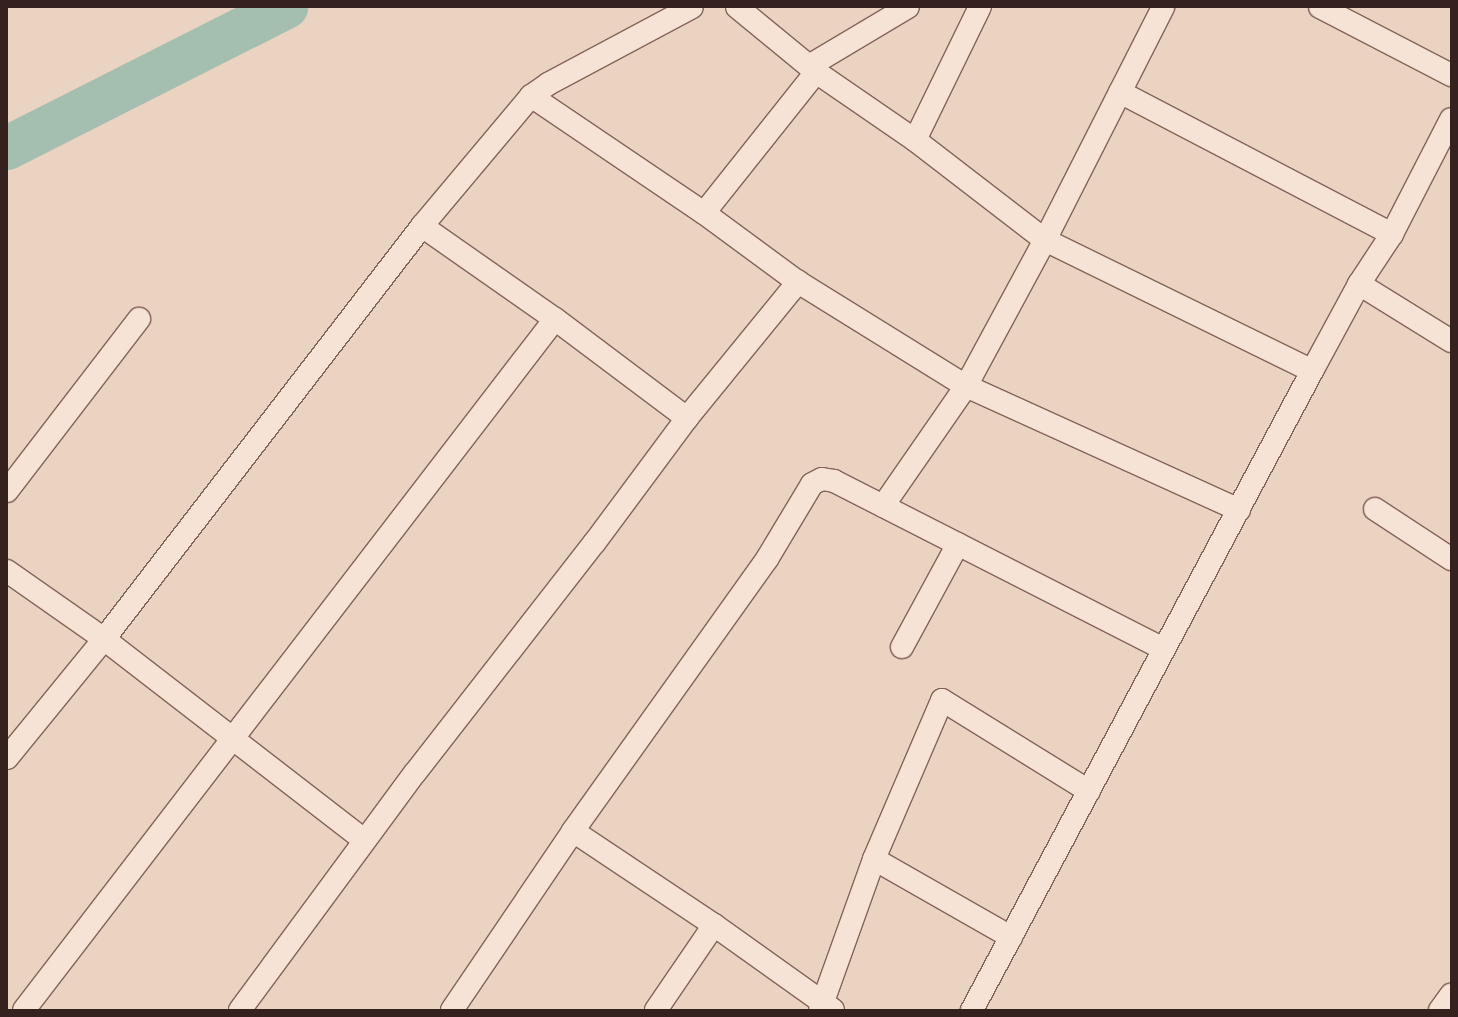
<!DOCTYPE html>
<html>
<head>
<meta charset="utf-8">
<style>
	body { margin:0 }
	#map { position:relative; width:1458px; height:1017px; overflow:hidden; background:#ebd3c2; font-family:"Zilla Slab",serif }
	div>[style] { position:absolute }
	.river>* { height:44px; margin:-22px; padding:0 22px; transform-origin:22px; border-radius:22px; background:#a4beaf }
	.roads { filter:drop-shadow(1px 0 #84645a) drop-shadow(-1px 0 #84645a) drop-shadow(0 1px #84645a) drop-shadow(0 -1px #84645a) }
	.street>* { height:22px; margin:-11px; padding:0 11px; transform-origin:11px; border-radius:11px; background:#f7e3d5 }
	span { translate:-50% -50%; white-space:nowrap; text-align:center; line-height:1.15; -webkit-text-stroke:3px #f3dfd1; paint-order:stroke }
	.frame { position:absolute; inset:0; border:8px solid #35221e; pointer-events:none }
</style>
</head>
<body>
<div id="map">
	<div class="river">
		<div style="left:7px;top:148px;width:313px;rotate:-26.8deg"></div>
	</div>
	<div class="roads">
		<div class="street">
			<div style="left:737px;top:7px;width:102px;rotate:39.4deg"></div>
			<div style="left:1320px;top:7px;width:148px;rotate:27.4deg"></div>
			<div style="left:809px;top:66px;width:115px;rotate:-30.8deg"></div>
			<div style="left:1120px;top:92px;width:307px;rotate:27.6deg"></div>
			<div style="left:531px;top:96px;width:21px;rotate:-35deg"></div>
			<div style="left:548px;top:84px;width:163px;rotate:-28.1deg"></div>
			<div style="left:915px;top:140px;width:148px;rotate:-64deg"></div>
			<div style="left:704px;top:213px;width:180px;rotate:-51.5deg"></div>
			<div style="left:816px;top:72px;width:120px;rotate:34.5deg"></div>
			<div style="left:915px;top:140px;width:164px;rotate:37.6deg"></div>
			<div style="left:1045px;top:240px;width:297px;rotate:26.1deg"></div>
			<div style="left:422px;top:226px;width:170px;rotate:-50deg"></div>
			<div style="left:531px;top:96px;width:209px;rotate:34.1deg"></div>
			<div style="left:704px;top:213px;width:117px;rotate:36.3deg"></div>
			<div style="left:798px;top:282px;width:198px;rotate:31.8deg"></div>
			<div style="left:966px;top:386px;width:300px;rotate:24.4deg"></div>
			<div style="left:1359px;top:284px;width:108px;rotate:31.8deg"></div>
			<div style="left:7px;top:491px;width:217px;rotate:-52.5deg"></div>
			<div style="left:883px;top:506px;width:146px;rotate:-55.3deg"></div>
			<div style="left:966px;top:386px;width:166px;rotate:-61.6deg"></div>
			<div style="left:1045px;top:240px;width:261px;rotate:-63.1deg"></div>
			<div style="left:1375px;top:509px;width:91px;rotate:33.3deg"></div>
			<div style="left:7px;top:571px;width:118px;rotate:35deg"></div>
			<div style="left:104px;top:639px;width:329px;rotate:37.7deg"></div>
			<div style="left:902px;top:647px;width:117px;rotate:-61.5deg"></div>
			<div style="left:7px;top:758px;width:154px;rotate:-50.8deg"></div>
			<div style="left:104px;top:639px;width:521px;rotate:-52.4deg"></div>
			<div style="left:422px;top:226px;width:162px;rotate:35deg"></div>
			<div style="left:555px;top:319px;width:165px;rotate:36.9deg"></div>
			<div style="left:573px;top:831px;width:169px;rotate:33.7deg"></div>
			<div style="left:714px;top:925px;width:146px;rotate:35.5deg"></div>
			<div style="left:874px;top:859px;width:158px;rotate:29.7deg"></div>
			<div style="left:24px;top:1010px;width:871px;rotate:-52.46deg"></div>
			<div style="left:240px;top:1010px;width:295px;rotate:-53.6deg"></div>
			<div style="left:415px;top:773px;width:293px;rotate:-52.1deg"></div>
			<div style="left:595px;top:542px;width:154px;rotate:-53.4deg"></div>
			<div style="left:687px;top:418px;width:176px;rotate:-50.8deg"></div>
			<div style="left:452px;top:1010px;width:216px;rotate:-55.9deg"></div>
			<div style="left:573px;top:831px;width:334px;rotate:-54.5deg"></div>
			<div style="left:767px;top:559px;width:87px;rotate:-59deg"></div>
			<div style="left:812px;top:484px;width:11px;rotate:-27deg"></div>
			<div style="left:822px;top:479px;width:12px;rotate:9deg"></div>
			<div style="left:834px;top:481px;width:370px;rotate:27deg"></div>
			<div style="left:656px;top:1010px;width:103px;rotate:-55.7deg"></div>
			<div style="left:820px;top:1010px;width:160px;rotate:-70.3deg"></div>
			<div style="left:874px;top:859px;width:173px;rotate:-66.8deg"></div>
			<div style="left:942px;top:700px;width:173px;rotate:31.8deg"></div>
			<div style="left:972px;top:1010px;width:724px;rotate:-61.98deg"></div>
			<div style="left:1312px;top:371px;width:99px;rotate:-61.6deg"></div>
			<div style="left:1359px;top:284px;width:60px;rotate:-56.6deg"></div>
			<div style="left:1392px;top:234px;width:129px;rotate:-62.8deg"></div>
			<div style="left:1440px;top:1010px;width:19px;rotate:-54deg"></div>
		</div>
	</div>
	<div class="frame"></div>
</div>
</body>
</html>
